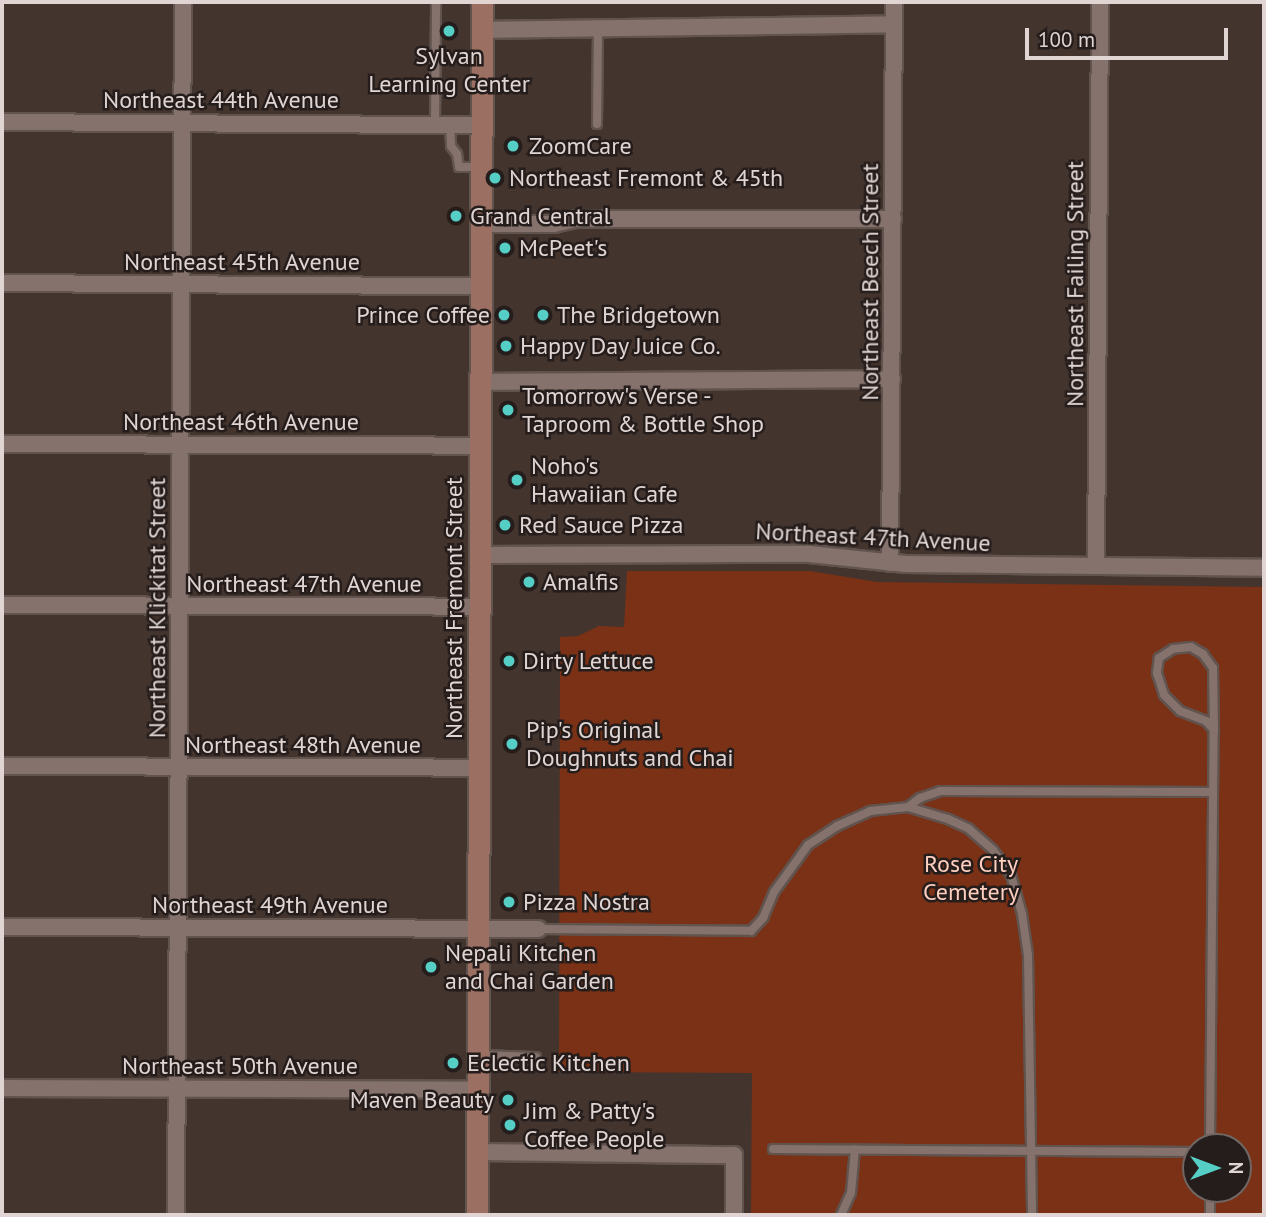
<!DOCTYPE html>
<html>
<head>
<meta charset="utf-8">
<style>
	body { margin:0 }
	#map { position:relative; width:1266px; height:1217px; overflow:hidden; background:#44342e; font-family:"PT Sans",sans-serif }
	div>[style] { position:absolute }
	.green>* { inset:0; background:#7a3116 }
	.roads { filter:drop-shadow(2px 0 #61534e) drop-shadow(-2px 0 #61534e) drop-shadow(0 2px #61534e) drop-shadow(0 -2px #61534e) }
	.service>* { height:8px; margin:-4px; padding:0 4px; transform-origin:4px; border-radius:4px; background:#85726c }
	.minor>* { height:16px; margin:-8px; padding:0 8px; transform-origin:8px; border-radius:8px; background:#85726c }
	.secondary>* { height:21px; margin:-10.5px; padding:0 10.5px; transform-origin:10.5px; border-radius:10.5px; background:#9b6f61 }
	.dots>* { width:19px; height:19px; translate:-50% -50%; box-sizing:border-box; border:4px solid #251d1b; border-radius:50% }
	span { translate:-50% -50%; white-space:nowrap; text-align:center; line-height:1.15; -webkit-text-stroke:5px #251d1b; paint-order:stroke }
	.poi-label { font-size:24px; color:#e0d5d2 }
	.left { translate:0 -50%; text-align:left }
	.right { translate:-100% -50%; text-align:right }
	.street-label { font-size:24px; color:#e0d5d2 }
	.park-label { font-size:24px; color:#fecebe }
	.frame { position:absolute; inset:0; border:4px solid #e0d5d2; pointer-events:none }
	.north { position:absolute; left:1182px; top:1133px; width:70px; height:70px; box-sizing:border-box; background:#251d1b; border:2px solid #706764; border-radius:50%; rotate:90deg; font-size:19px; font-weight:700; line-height:28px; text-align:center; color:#e0d5d2 }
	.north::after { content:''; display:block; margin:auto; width:24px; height:32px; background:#55cec6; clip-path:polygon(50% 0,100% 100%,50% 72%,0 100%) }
	.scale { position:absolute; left:1025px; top:28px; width:203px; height:32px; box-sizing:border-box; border:4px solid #e0d5d2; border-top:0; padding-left:9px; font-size:21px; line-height:24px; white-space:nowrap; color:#e0d5d2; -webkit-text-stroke:5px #251d1b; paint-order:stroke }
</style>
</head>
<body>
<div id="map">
	<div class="green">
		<div style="clip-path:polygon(evenodd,627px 571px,810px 571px,877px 582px,1264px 587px,1264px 1215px,751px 1215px,752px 1073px,559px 1072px,560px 637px,578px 636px,599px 626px,624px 627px,627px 571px,1196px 1147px,1238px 1147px,1238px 1189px,1196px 1189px,1196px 1147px)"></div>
	</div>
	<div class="roads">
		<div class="service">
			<div style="left:435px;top:124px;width:122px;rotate:-89.5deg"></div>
			<div style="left:597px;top:124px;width:96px;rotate:-89.4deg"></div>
			<div style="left:450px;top:125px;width:21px;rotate:87deg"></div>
			<div style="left:451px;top:146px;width:10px;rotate:53deg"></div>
			<div style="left:457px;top:154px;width:13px;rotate:81deg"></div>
			<div style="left:459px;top:167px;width:20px"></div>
			<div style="left:908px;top:807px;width:15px;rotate:-37deg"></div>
			<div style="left:920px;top:798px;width:21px;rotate:-19deg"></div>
			<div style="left:940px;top:791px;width:273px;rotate:0.2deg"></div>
			<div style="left:538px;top:929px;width:213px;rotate:0.5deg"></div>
			<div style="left:751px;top:931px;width:18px;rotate:-47deg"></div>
			<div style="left:763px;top:918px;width:28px;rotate:-67deg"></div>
			<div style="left:774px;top:892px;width:58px;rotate:-54.1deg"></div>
			<div style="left:808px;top:845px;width:35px;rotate:-33deg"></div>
			<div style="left:837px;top:826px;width:36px;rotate:-24deg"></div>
			<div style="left:870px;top:811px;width:38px;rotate:-6deg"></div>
			<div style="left:908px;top:807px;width:42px;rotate:16.7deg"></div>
			<div style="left:948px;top:819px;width:23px;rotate:25deg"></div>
			<div style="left:969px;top:829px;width:32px;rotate:41deg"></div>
			<div style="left:993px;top:850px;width:31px;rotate:54deg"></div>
			<div style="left:1011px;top:875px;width:41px;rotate:74.2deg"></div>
			<div style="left:1022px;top:914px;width:41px;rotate:81.7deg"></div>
			<div style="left:1028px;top:955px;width:260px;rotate:89.1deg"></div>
			<div style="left:479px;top:1055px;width:57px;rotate:2deg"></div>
			<div style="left:1210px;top:1147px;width:417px;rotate:-89.5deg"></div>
			<div style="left:1214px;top:730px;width:62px;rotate:-90.9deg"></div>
			<div style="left:1213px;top:668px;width:17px;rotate:-126deg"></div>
			<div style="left:1203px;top:654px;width:14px;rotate:-150deg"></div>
			<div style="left:1191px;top:647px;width:18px;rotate:174deg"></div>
			<div style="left:1173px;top:649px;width:17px;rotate:147deg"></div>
			<div style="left:1159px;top:658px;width:15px;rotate:98deg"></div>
			<div style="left:1157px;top:673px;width:23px;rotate:72deg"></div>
			<div style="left:1164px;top:695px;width:23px;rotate:45deg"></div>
			<div style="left:1180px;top:711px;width:28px;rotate:21deg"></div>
			<div style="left:1206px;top:721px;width:12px;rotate:48deg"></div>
			<div style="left:773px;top:1149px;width:423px;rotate:0.4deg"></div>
			<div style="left:841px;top:1215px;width:24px;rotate:-66deg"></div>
			<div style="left:851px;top:1193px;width:44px;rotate:-84.8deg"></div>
			<div style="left:1210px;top:1215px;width:26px;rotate:-90deg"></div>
		</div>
		<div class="minor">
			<div style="left:482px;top:30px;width:412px;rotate:-0.8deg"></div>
			<div style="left:2px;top:122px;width:480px;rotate:0.4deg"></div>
			<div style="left:482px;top:224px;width:72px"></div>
			<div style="left:554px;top:224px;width:23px;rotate:-13deg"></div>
			<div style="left:576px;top:219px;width:317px"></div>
			<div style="left:2px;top:283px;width:479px;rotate:0.4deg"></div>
			<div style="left:481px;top:382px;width:411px;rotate:-0.4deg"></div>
			<div style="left:2px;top:444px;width:478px;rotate:0.2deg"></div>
			<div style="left:480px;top:555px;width:329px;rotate:-0.2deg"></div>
			<div style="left:809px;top:554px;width:97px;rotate:5.9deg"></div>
			<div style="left:905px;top:564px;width:359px;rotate:0.6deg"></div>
			<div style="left:890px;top:563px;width:561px;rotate:-89.59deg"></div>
			<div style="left:1096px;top:566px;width:564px;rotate:-89.59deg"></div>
			<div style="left:2px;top:605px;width:478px;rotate:0.2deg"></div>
			<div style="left:2px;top:766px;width:477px;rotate:0.2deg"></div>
			<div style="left:2px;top:927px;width:536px;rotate:0.21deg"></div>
			<div style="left:2px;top:1088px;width:476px;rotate:0.2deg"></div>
			<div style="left:478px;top:1152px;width:256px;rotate:0.7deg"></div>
			<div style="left:734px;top:1155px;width:60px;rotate:90deg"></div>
			<div style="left:176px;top:1215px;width:1213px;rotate:-89.67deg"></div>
		</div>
		<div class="secondary">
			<div style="left:477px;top:1215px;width:1213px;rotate:-89.76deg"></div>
		</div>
	</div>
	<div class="dots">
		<div style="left:449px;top:31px;background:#55cec6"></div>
		<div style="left:513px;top:146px;background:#55cec6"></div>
		<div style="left:495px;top:178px;background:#55cec6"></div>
		<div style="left:456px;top:216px;background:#55cec6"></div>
		<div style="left:505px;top:248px;background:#55cec6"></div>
		<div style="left:504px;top:315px;background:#55cec6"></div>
		<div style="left:543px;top:315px;background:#55cec6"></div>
		<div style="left:506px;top:346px;background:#55cec6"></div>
		<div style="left:508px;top:410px;background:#55cec6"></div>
		<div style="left:517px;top:480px;background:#55cec6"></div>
		<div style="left:505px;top:525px;background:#55cec6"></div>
		<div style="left:529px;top:582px;background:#55cec6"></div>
		<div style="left:509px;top:661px;background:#55cec6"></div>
		<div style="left:512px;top:744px;background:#55cec6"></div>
		<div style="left:509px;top:902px;background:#55cec6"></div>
		<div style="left:431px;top:967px;background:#55cec6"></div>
		<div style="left:453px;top:1063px;background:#55cec6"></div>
		<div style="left:508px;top:1100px;background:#55cec6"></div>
		<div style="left:510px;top:1125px;background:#55cec6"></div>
	</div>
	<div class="poi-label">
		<span style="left:449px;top:70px">Sylvan<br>Learning Center</span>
		<span class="left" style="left:529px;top:146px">ZoomCare</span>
		<span class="left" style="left:509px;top:178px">Northeast Fremont &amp; 45th</span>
		<span class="left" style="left:470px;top:216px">Grand Central</span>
		<span class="left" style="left:519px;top:248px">McPeet's</span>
		<span class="right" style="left:490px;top:315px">Prince Coffee</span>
		<span class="left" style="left:557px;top:315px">The Bridgetown</span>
		<span class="left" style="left:520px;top:346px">Happy Day Juice Co.</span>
		<span class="left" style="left:522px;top:410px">Tomorrow's Verse -<br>Taproom &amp; Bottle Shop</span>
		<span class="left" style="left:531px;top:480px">Noho's<br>Hawaiian Cafe</span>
		<span class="left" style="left:519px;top:525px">Red Sauce Pizza</span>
		<span class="left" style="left:543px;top:582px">Amalfis</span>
		<span class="left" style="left:523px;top:661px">Dirty Lettuce</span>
		<span class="left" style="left:526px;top:744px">Pip's Original<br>Doughnuts and Chai</span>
		<span class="left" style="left:523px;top:902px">Pizza Nostra</span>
		<span class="left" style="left:445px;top:967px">Nepali Kitchen<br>and Chai Garden</span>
		<span class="left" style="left:467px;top:1063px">Eclectic Kitchen</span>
		<span class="right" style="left:494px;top:1100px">Maven Beauty</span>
		<span class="left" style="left:524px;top:1125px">Jim &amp; Patty's<br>Coffee People</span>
	</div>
	<div class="street-label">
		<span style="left:221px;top:100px">Northeast 44th Avenue</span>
		<span style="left:242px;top:262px">Northeast 45th Avenue</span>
		<span style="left:870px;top:282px;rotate:-90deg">Northeast Beech Street</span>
		<span style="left:1075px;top:284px;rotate:-90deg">Northeast Failing Street</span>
		<span style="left:241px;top:422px">Northeast 46th Avenue</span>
		<span style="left:873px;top:537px;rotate:3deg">Northeast 47th Avenue</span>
		<span style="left:304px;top:584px">Northeast 47th Avenue</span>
		<span style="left:157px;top:608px;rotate:-90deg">Northeast Klickitat Street</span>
		<span style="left:454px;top:608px;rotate:-90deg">Northeast Fremont Street</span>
		<span style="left:303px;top:745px">Northeast 48th Avenue</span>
		<span style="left:270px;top:905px">Northeast 49th Avenue</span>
		<span style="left:240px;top:1066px">Northeast 50th Avenue</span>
	</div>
	<div class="park-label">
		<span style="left:971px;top:878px">Rose City<br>Cemetery</span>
	</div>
	<div class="frame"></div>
	<div class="north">N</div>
	<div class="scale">100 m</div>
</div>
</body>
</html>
